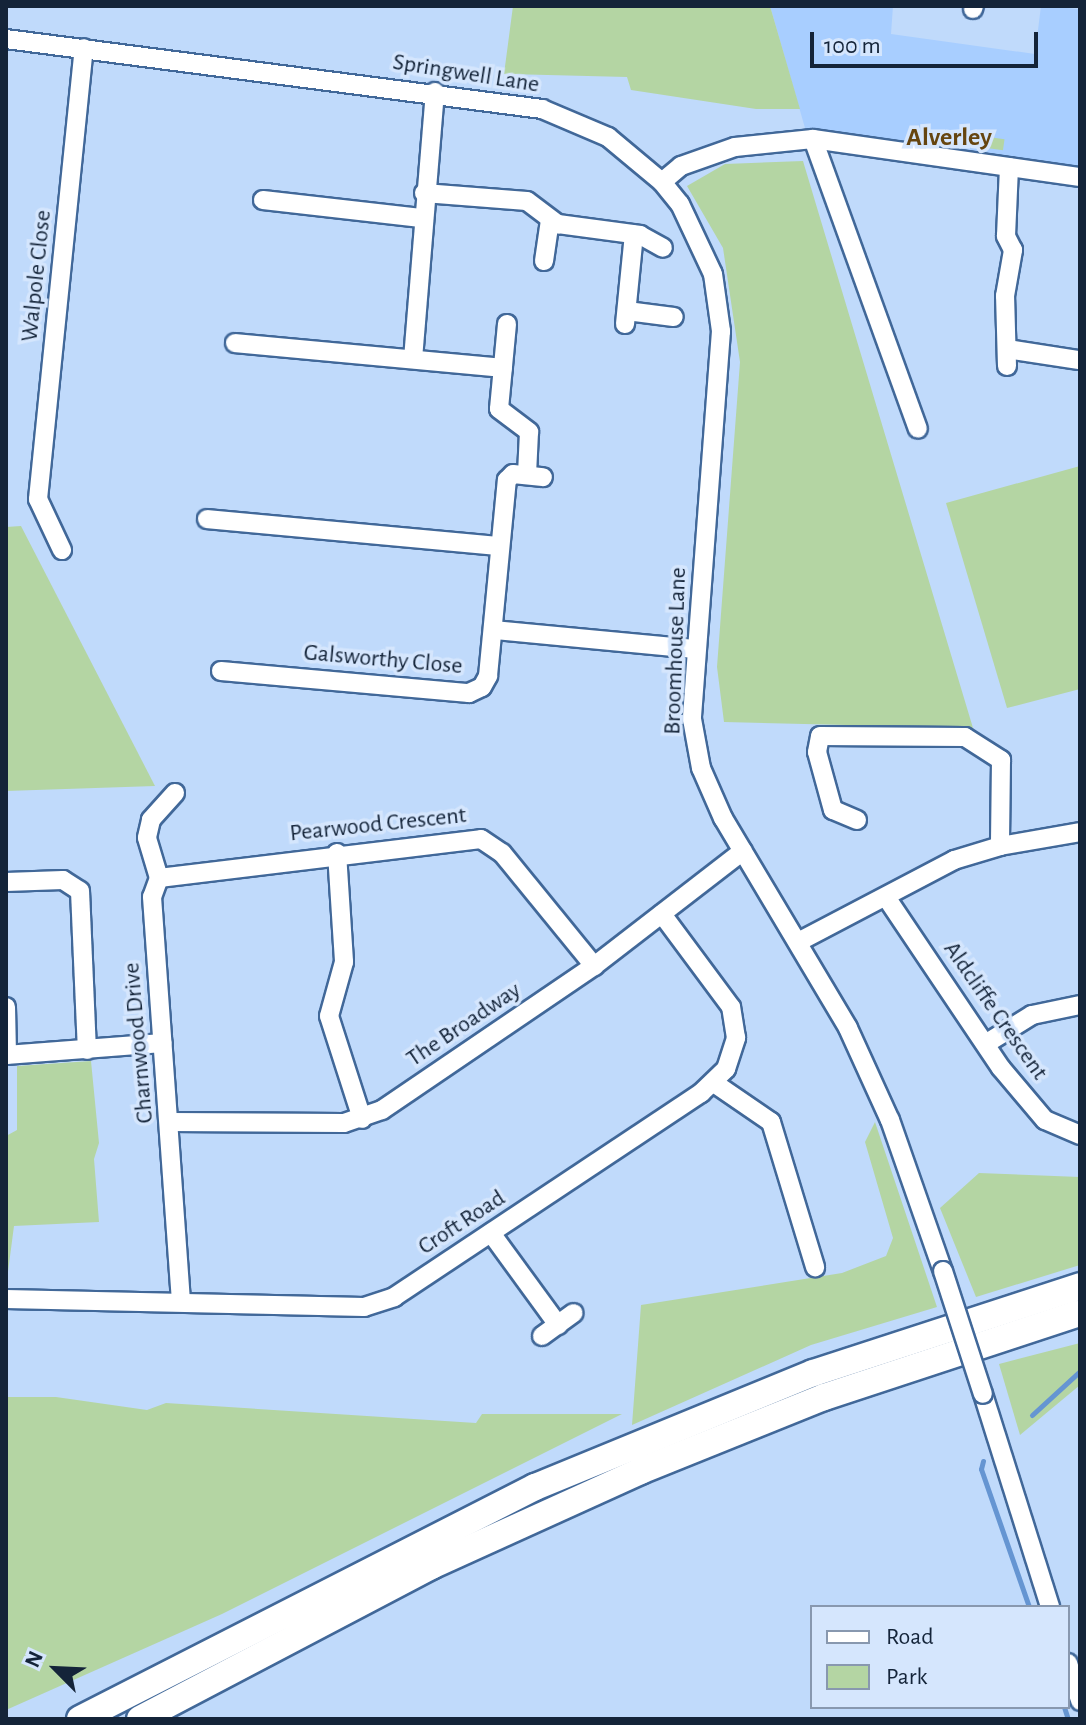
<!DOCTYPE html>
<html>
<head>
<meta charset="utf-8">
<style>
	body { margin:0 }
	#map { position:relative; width:1086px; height:1725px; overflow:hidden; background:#c0dafb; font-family:"Alegreya Sans",sans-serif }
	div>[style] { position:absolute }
	.built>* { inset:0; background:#a8ceff }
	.green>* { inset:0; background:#b4d5a3; transform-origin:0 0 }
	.stream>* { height:5px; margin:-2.5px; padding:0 2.5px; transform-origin:2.5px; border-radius:2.5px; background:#6595d2 }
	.roads { filter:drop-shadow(2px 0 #416899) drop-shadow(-2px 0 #416899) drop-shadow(0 2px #416899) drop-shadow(0 -2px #416899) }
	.minor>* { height:18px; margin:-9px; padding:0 9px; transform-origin:9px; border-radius:9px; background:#fff }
	.highway>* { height:26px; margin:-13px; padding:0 13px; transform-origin:13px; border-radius:13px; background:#fff }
	.bridges { filter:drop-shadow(2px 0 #416899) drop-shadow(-2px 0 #416899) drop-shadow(0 2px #416899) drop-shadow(0 -2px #416899) }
	.minor-bridge>* { height:18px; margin:-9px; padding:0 9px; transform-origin:9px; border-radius:9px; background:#fff }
	span { translate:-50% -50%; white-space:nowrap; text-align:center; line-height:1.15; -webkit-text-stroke:7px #d5e6fd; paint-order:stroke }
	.street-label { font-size:24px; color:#142439 }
	.neighbourhood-label { font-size:26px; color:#66450f; font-weight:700 }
	.frame { position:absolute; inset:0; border:8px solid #142439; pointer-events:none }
	.legend { position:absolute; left:810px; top:1605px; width:260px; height:104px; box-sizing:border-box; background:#d5e6fd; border:2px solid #8898af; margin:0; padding:10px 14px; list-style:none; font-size:24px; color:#142439 }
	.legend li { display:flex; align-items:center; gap:16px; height:40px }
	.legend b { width:40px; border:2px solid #8898af }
	.north { position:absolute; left:16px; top:1629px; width:80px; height:80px; -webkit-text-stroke:6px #d5e6fd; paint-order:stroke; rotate:294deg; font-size:22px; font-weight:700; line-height:32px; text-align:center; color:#142439 }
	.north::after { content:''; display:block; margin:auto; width:28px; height:36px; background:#142439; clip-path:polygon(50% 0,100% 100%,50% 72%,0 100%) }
	.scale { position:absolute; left:810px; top:32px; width:228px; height:36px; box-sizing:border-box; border:4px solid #142439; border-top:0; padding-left:10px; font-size:24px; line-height:28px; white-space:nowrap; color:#142439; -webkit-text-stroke:6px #d5e6fd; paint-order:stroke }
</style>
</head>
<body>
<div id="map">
	<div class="built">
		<div style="clip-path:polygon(770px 6px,893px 6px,891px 34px,1035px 54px,1041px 6px,1080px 9px,1080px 171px,807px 135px)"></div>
	</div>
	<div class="green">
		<div style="clip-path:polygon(513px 6px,770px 6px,800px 109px,756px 109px,631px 90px,627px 77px,504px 74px)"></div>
		<div style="left:953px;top:132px;width:52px;height:11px;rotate:8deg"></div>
		<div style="clip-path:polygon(803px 161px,973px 728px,724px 722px,717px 667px,740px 362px,723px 248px,687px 186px,725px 164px)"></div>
		<div style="clip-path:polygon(1080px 466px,1080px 689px,1007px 708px,946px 503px)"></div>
		<div style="clip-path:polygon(21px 526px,155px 786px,6px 791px,6px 527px)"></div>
		<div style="clip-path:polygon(91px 1061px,99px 1143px,94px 1159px,99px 1222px,14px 1226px,6px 1287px,6px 1136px,17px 1130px,17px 1066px)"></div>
		<div style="clip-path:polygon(875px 1122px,937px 1307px,811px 1345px,632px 1425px,641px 1305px,842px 1273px,886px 1256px,893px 1238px,865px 1142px)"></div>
		<div style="clip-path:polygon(979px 1173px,1080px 1177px,1080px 1265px,976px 1297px,940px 1208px)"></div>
		<div style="clip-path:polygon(1080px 1343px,1080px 1385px,1020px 1435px,999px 1364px)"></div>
		<div style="clip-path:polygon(6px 1397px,56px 1397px,147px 1410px,166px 1403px,476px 1423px,482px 1414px,622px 1414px,222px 1614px,6px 1710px)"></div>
	</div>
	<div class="stream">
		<div style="left:1032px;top:1415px;width:65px;rotate:-42.5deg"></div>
		<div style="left:983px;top:1461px;width:8px;rotate:104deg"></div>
		<div style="left:981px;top:1469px;width:146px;rotate:70.8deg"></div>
		<div style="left:1064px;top:1707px;width:13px;rotate:72deg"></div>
	</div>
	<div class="roads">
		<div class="minor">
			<div style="left:973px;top:9px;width:3px;rotate:-72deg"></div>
			<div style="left:6px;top:39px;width:541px;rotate:7.44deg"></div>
			<div style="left:542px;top:109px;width:72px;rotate:23deg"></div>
			<div style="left:608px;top:137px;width:70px;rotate:39.8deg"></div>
			<div style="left:662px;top:182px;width:28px;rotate:51deg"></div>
			<div style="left:680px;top:204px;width:77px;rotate:64.8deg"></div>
			<div style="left:713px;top:274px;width:58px;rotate:82deg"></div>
			<div style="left:721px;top:331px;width:389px;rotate:94.3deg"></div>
			<div style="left:692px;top:719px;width:50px;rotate:79.6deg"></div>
			<div style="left:701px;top:768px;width:55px;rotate:66.3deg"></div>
			<div style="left:723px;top:818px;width:244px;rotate:59.2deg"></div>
			<div style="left:848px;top:1028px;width:101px;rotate:65.5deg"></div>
			<div style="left:890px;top:1120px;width:160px;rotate:70.7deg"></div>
			<div style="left:813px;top:139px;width:308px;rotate:70.1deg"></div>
			<div style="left:662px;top:182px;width:25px;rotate:-40deg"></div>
			<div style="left:681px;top:166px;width:57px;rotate:-19.4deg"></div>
			<div style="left:735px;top:147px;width:78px;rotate:-5.9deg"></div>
			<div style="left:813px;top:139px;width:270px;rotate:8.1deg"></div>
			<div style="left:424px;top:193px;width:103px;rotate:4.4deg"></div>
			<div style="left:527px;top:201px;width:39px;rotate:37deg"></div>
			<div style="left:558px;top:224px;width:83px;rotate:7.6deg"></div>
			<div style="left:640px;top:235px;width:26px;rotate:29deg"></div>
			<div style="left:263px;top:200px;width:159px;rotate:6.5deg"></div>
			<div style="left:544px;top:261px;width:41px;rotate:-81.7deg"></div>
			<div style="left:627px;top:311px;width:47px;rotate:7.3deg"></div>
			<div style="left:507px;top:324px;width:85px;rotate:95.4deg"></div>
			<div style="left:499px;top:409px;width:38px;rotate:37deg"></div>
			<div style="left:529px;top:432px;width:43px;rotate:92.7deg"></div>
			<div style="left:625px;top:324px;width:90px;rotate:-84.3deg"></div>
			<div style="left:235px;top:343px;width:269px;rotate:5.3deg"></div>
			<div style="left:1007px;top:349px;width:73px;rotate:8.7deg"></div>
			<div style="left:413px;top:359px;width:268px;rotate:-85.3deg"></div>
			<div style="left:1007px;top:366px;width:70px;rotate:-91.6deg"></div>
			<div style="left:1005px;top:296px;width:47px;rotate:-80.1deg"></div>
			<div style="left:1013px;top:250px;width:16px;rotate:-117deg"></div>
			<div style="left:1006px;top:236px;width:69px;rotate:-87.5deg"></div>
			<div style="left:207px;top:519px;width:294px;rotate:5.3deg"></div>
			<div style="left:62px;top:550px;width:56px;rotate:-115.2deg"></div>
			<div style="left:38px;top:499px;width:453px;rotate:-84.2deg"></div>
			<div style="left:494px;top:630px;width:203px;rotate:5.4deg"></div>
			<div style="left:221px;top:671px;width:249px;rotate:5.1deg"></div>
			<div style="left:469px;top:693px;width:14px;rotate:-25deg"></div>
			<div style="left:482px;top:687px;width:13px;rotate:-61deg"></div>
			<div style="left:488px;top:676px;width:197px;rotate:-84.5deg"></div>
			<div style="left:507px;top:480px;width:8px;rotate:-45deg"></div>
			<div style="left:513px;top:474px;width:30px;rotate:6deg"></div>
			<div style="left:175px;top:793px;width:36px;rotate:132deg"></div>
			<div style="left:151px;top:820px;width:18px;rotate:103deg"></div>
			<div style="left:147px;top:838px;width:42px;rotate:73.3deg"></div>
			<div style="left:159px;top:878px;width:20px;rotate:110deg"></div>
			<div style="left:152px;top:897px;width:406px;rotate:85.9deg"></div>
			<div style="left:857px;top:820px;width:26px;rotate:-157deg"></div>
			<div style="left:833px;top:810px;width:60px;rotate:-105.4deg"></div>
			<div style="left:817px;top:752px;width:16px;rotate:-79deg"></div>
			<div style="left:820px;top:736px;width:145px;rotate:0.4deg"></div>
			<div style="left:965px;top:737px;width:43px;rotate:32.6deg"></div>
			<div style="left:1001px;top:760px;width:86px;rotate:90.7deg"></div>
			<div style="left:337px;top:853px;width:109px;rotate:86.3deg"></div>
			<div style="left:344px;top:962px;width:56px;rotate:105.5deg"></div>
			<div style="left:329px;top:1016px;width:108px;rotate:72.2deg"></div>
			<div style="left:159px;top:878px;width:324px;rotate:-6.9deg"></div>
			<div style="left:481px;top:839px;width:25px;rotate:34deg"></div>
			<div style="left:502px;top:853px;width:146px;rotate:50.8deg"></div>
			<div style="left:6px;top:882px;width:57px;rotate:-2deg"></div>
			<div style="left:63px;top:880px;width:20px;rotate:33deg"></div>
			<div style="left:80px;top:891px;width:159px;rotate:87.5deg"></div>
			<div style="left:886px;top:897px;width:206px;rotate:56.1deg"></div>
			<div style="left:1001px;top:1068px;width:68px;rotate:49.8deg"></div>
			<div style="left:1045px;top:1120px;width:38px;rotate:23deg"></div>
			<div style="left:800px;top:941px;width:174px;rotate:-27.7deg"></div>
			<div style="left:954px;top:860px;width:48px;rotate:-16.9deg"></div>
			<div style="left:1000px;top:846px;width:81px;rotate:-9.9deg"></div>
			<div style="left:6px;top:1007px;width:48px;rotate:88.8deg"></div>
			<div style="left:987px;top:1043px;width:53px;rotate:-31.9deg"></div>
			<div style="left:1032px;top:1015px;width:49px;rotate:-11.8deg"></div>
			<div style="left:6px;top:1055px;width:157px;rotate:-4.4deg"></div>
			<div style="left:714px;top:1083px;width:69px;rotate:34.4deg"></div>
			<div style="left:771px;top:1122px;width:152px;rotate:73.1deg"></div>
			<div style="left:170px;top:1122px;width:174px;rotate:0.3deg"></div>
			<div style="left:344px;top:1123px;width:40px;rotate:-18.9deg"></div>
			<div style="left:382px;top:1110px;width:256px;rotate:-34.2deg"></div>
			<div style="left:594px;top:966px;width:188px;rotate:-37.7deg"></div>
			<div style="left:491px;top:1233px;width:114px;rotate:53.9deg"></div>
			<div style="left:6px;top:1299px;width:358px;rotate:1.3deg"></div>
			<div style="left:364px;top:1307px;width:32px;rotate:-18deg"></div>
			<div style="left:394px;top:1297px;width:369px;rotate:-33.6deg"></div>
			<div style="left:701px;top:1093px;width:35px;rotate:-44deg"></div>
			<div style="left:726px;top:1069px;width:33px;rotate:-72deg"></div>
			<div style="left:736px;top:1038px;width:31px;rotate:-99deg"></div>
			<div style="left:731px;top:1007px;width:116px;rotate:-126.6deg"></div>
			<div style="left:542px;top:1336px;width:39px;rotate:-36deg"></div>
			<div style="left:983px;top:1394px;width:223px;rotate:72.5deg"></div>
			<div style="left:1068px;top:1663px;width:40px;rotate:72deg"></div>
		</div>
		<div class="highway">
			<div style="left:80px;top:1719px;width:511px;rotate:-27.02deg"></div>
			<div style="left:535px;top:1487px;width:300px;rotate:-22.3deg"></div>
			<div style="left:813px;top:1373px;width:281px;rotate:-18deg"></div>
			<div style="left:140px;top:1719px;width:329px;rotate:-27.7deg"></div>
			<div style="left:431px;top:1566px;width:230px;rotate:-24.4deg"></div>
			<div style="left:640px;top:1471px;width:198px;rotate:-21.9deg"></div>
			<div style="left:824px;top:1397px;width:269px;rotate:-18.2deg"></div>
		</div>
	</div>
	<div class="bridges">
		<div class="minor-bridge">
			<div style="left:943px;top:1271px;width:129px;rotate:72deg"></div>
		</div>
	</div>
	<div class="street-label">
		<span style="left:466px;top:74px;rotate:9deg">Springwell Lane</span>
		<span style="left:37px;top:276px;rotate:-84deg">Walpole Close</span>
		<span style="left:676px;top:651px;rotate:-88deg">Broomhouse Lane</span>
		<span style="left:383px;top:660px;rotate:5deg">Galsworthy Close</span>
		<span style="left:378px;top:825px;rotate:-6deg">Pearwood Crescent</span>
		<span style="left:995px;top:1011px;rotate:55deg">Aldcliffe Crescent</span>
		<span style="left:464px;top:1025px;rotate:-34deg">The Broadway</span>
		<span style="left:139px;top:1043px;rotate:-95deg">Charnwood Drive</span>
		<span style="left:462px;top:1223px;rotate:-33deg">Croft Road</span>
	</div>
	<div class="neighbourhood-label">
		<span style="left:949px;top:138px">Alverley</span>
	</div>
	<div class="frame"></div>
	<ul class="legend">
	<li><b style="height:10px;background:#fff"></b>Road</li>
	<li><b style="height:22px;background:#b4d5a3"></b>Park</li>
	</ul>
	<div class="north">N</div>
	<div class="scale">100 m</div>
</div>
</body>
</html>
